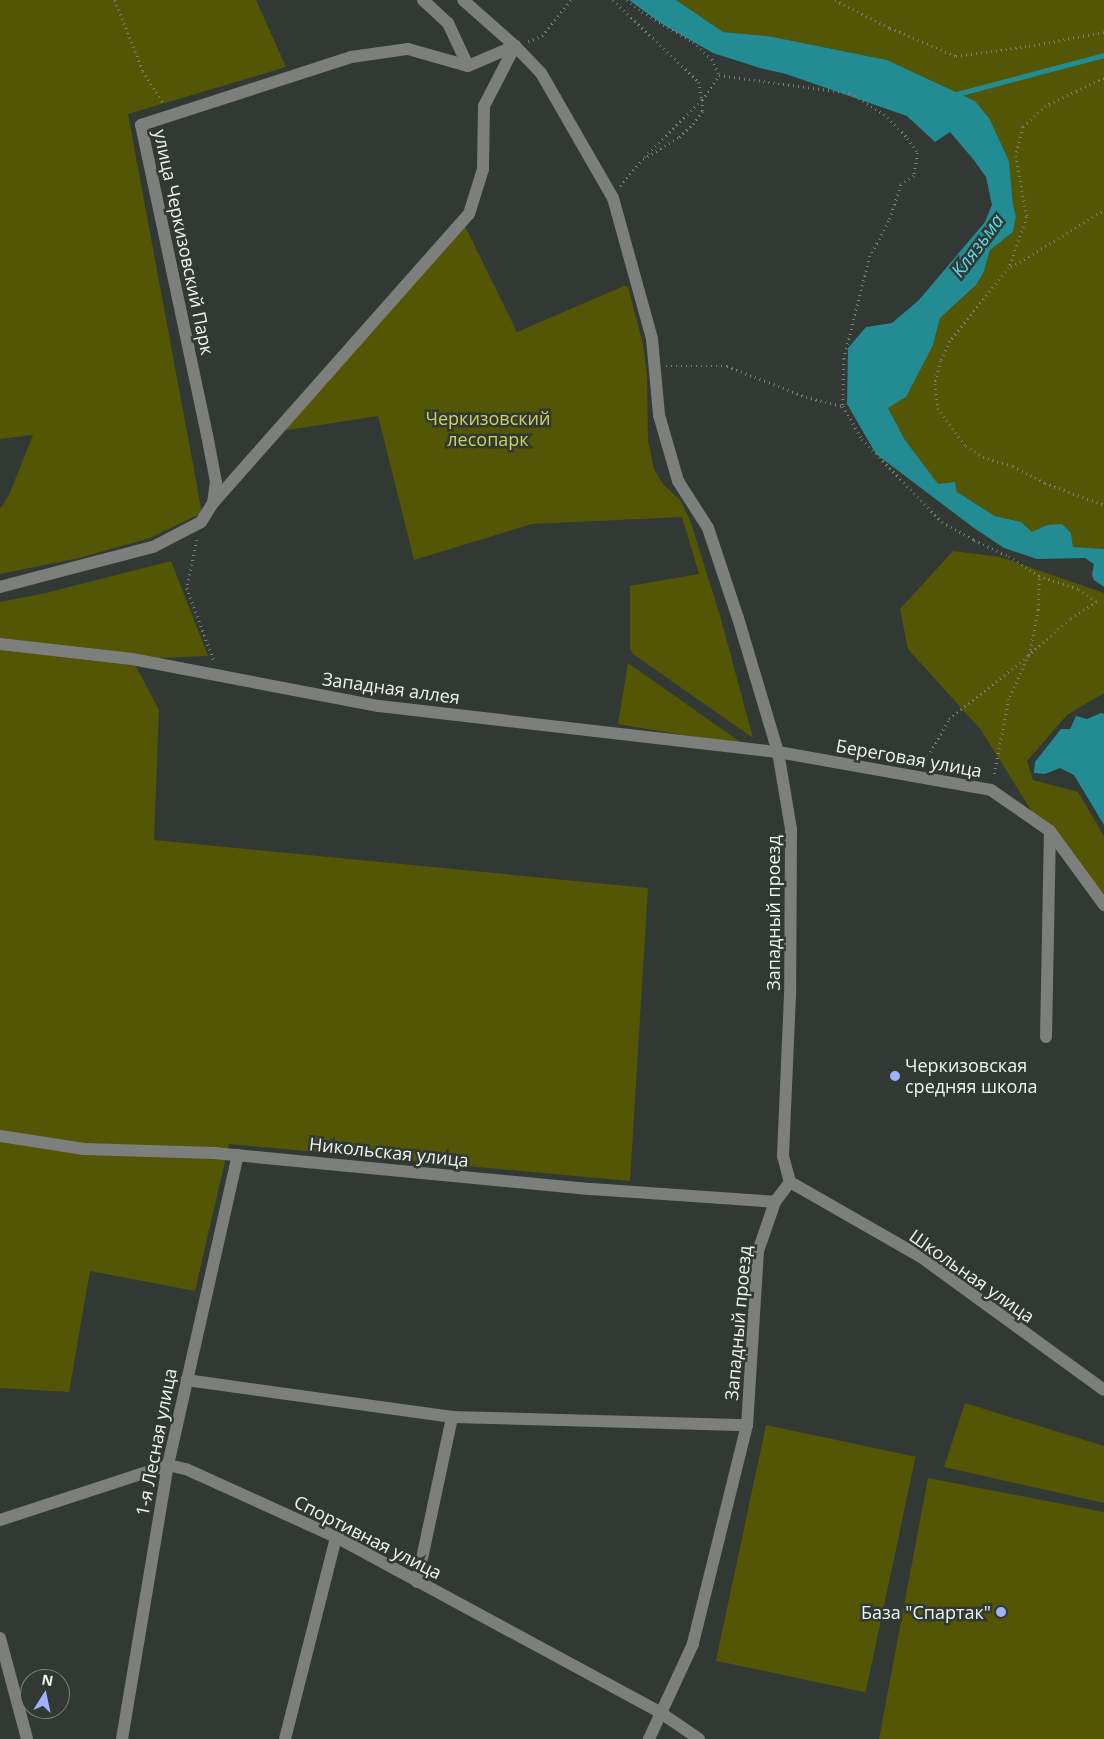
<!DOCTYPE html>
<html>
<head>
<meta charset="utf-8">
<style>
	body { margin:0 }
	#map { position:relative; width:1104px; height:1739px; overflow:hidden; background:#323834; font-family:"Open Sans",sans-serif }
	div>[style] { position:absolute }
	.green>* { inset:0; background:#535605; transform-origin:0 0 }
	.water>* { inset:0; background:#238c93 }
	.stream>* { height:4.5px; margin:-2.25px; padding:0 2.25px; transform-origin:2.25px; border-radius:2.25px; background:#238c93 }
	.path>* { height:2.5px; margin-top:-1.25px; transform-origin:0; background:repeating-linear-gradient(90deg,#7a807c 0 1px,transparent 0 5px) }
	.minor>* { height:12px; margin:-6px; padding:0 6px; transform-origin:6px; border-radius:6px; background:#7d7f7c }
	.dots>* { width:14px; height:14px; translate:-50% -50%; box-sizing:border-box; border:2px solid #323834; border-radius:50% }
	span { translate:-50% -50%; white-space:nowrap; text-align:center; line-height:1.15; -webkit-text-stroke:5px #323834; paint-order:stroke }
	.street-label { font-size:18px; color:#f1f5f2 }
	.park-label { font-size:18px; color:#ccd45c }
	.poi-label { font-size:18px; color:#f1f5f2 }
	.left { translate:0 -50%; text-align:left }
	.right { translate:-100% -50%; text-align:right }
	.water-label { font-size:19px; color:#57dbe5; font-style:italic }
	.north { position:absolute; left:20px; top:1669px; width:50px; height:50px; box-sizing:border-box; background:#323834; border:1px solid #7e8480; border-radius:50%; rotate:10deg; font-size:14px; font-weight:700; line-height:20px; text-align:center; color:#f1f5f2 }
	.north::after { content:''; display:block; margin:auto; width:18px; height:22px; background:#9bb4fd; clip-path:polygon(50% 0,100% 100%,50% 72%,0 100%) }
</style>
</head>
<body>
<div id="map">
	<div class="green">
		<div style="clip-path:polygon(0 0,256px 0,286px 67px,128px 114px,202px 513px,150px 538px,79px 558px,0 574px,0 509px,9px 495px,33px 435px,0 439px)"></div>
		<div style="clip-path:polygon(676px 0,1104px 0,1104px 549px,1073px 548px,1071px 533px,1047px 525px,1032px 533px,1021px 522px,995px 516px,957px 492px,955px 482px,938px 485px,905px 440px,888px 408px,933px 345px,940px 318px,976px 285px,983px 274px,990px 250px,1013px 232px,1016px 216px,1013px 205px,1009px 161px,989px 118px,975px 101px,887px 60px,768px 36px,723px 32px)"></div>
		<div style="clip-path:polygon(465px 226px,517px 332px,624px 286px,628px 287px,643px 344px,647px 376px,648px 440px,654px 469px,663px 484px,680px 500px,690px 520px,721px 619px,753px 738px,633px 654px,630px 648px,630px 586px,699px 574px,682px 517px,532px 524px,414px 560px,378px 416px,268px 433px)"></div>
		<div style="clip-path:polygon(953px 551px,1000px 557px,1104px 593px,1104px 693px,1067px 715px,1027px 761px,1033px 780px,1078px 792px,1104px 836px,1104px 908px,1054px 847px,981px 730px,908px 649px,900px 609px)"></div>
		<div style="clip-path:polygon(171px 561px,208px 656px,132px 659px,159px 710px,154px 840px,648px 888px,630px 1181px,229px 1144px,195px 1291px,90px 1271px,69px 1392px,0 1388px,0 602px,46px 593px)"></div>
		<div style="clip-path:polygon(628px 663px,746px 746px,618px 724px)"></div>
		<div style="clip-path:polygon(965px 1403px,1104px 1446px,1104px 1503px,944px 1467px)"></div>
		<div style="left:766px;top:1425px;width:153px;height:241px;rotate:12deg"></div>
		<div style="clip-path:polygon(928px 1478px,1104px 1512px,1104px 1739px,879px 1739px)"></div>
	</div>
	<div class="water">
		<div style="clip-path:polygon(629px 0,676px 0,723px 32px,768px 36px,887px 60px,975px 101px,989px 118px,1009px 161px,1013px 205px,1016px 216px,1013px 232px,990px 250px,983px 274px,976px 285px,940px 318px,933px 345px,906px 397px,888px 408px,905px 440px,938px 484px,955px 482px,957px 492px,995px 516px,1021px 522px,1032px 532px,1047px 525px,1062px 524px,1071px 533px,1073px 547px,1104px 549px,1104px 587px,1094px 580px,1092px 574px,1094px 564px,1085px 558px,1037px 559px,1004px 548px,974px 528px,876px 454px,847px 404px,848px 348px,866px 327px,892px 323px,919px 300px,985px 222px,992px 205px,986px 177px,973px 159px,950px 132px,935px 142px,907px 116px,786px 74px,760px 68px,713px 53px,662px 24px)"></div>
		<div style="clip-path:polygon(1101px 713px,1104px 714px,1104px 825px,1074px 775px,1060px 768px,1045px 774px,1034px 773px,1035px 762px,1061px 729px,1070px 729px,1076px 716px,1087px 719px)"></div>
	</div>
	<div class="stream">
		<div style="left:953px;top:95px;width:156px;rotate:-14.8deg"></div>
	</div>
	<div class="path">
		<div style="left:115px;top:0;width:76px;rotate:68.5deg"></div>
		<div style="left:143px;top:71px;width:39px;rotate:58deg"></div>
		<div style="left:613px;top:0;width:119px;rotate:43.6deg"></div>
		<div style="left:699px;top:82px;width:18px;rotate:81deg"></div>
		<div style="left:702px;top:100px;width:83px;rotate:135deg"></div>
		<div style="left:627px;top:0;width:19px;rotate:39deg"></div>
		<div style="left:642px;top:12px;width:59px;rotate:30.5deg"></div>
		<div style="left:693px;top:42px;width:25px;rotate:42deg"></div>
		<div style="left:712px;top:59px;width:17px;rotate:66deg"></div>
		<div style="left:719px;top:75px;width:132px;rotate:7.8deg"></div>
		<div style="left:850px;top:93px;width:40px;rotate:32deg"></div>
		<div style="left:884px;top:114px;width:34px;rotate:45deg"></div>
		<div style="left:908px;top:138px;width:18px;rotate:56deg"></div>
		<div style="left:918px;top:153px;width:23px;rotate:100deg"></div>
		<div style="left:914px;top:176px;width:16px;rotate:145deg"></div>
		<div style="left:901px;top:185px;width:38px;rotate:108deg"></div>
		<div style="left:889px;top:221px;width:40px;rotate:118deg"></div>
		<div style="left:870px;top:256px;width:106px;rotate:104.2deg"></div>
		<div style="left:844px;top:359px;width:47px;rotate:91.2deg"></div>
		<div style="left:843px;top:406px;width:38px;rotate:60deg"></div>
		<div style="left:862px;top:439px;width:115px;rotate:46.1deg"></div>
		<div style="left:942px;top:522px;width:37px;rotate:29deg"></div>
		<div style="left:974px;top:540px;width:38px;rotate:25deg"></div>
		<div style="left:1009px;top:556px;width:36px;rotate:34deg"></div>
		<div style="left:1039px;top:576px;width:42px;rotate:18deg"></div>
		<div style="left:1079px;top:589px;width:22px;rotate:36deg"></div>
		<div style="left:1097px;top:602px;width:32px;rotate:148deg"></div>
		<div style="left:1070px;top:619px;width:55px;rotate:138.7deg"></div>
		<div style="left:1029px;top:655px;width:48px;rotate:114.4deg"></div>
		<div style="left:1009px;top:699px;width:79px;rotate:100.9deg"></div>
		<div style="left:835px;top:0;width:62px;rotate:27deg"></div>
		<div style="left:890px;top:28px;width:72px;rotate:23deg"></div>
		<div style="left:956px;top:56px;width:74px;rotate:-7.8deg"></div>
		<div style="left:1029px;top:46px;width:76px;rotate:-10.6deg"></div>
		<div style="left:528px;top:41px;width:15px;rotate:-20deg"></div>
		<div style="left:542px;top:36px;width:46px;rotate:-51.1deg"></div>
		<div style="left:1104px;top:78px;width:64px;rotate:154.2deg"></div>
		<div style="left:1046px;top:106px;width:31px;rotate:138deg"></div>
		<div style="left:1023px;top:127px;width:30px;rotate:104deg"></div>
		<div style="left:1016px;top:156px;width:62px;rotate:79.8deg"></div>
		<div style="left:1027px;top:217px;width:54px;rotate:109.4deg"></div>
		<div style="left:1009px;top:268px;width:94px;rotate:128.9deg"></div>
		<div style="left:950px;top:341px;width:22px;rotate:114deg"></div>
		<div style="left:941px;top:361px;width:24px;rotate:105deg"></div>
		<div style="left:935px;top:384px;width:24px;rotate:83deg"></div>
		<div style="left:938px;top:408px;width:47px;rotate:53.6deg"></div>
		<div style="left:966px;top:446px;width:20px;rotate:33deg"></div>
		<div style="left:983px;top:457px;width:31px;rotate:17deg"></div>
		<div style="left:1013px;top:466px;width:36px;rotate:28deg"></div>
		<div style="left:1045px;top:483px;width:63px;rotate:20.4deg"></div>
		<div style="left:620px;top:186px;width:35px;rotate:-50deg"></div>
		<div style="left:643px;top:159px;width:42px;rotate:-31.4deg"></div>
		<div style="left:679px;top:137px;width:19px;rotate:-43deg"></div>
		<div style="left:693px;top:124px;width:16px;rotate:-55deg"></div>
		<div style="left:702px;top:111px;width:11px;rotate:-90deg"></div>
		<div style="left:702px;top:100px;width:30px;rotate:-56deg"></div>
		<div style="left:1011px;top:267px;width:109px;rotate:-31.5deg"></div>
		<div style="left:666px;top:366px;width:61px"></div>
		<div style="left:727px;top:366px;width:85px;rotate:21.4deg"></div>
		<div style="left:806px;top:397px;width:38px;rotate:14deg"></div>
		<div style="left:197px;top:540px;width:49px;rotate:101.8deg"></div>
		<div style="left:187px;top:588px;width:78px;rotate:69.7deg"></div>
		<div style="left:923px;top:765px;width:53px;rotate:-60.5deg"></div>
		<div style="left:949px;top:719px;width:102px;rotate:-38.7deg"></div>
		<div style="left:1029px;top:655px;width:46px;rotate:-78.7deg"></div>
		<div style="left:1038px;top:610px;width:34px;rotate:-88deg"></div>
	</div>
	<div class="minor">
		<div style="left:423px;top:0;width:34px;rotate:43deg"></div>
		<div style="left:448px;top:23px;width:47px;rotate:65.1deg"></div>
		<div style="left:213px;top:503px;width:386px;rotate:-48.5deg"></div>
		<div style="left:469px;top:214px;width:47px;rotate:-72.7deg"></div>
		<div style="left:483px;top:169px;width:63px;rotate:-89.1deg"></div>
		<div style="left:484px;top:106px;width:68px;rotate:-62.7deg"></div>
		<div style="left:515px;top:46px;width:69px;rotate:-138.5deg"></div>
		<div style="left:0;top:587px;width:158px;rotate:-14.7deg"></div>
		<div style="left:153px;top:547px;width:54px;rotate:-27.5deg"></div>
		<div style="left:201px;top:522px;width:22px;rotate:-58deg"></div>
		<div style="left:213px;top:503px;width:21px;rotate:-82deg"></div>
		<div style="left:216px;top:482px;width:48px;rotate:-100.8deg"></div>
		<div style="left:207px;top:435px;width:317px;rotate:-102deg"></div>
		<div style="left:141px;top:125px;width:221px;rotate:-17.9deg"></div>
		<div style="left:351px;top:57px;width:58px;rotate:-8deg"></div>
		<div style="left:408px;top:49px;width:62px;rotate:15.8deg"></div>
		<div style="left:468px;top:66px;width:51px;rotate:-23.1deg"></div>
		<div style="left:515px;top:46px;width:37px;rotate:46deg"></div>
		<div style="left:541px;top:73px;width:144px;rotate:60.1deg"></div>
		<div style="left:613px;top:198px;width:146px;rotate:74.5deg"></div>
		<div style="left:652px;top:339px;width:76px;rotate:84.7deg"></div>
		<div style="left:659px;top:415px;width:69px;rotate:73.9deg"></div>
		<div style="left:678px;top:481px;width:56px;rotate:57.4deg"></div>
		<div style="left:708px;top:528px;width:95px;rotate:71.6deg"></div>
		<div style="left:738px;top:618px;width:140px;rotate:73.4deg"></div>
		<div style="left:778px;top:752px;width:78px;rotate:80.4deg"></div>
		<div style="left:791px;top:829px;width:166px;rotate:90.3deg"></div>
		<div style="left:790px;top:995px;width:161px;rotate:92.5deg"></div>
		<div style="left:783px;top:1156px;width:27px;rotate:75deg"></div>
		<div style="left:790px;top:1182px;width:25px;rotate:127deg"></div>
		<div style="left:775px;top:1202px;width:52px;rotate:109.1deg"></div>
		<div style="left:758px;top:1251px;width:174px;rotate:93.6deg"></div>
		<div style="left:747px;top:1425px;width:226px;rotate:103.9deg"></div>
		<div style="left:693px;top:1644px;width:105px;rotate:114.9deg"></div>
		<div style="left:0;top:644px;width:133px;rotate:6.5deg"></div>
		<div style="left:132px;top:659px;width:251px;rotate:10.8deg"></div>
		<div style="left:379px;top:706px;width:402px;rotate:6.6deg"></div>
		<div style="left:778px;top:752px;width:216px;rotate:10.1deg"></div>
		<div style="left:991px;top:790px;width:72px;rotate:34.8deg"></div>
		<div style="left:1050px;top:831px;width:92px;rotate:53.9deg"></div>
		<div style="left:1046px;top:1037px;width:206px;rotate:-88.9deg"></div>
		<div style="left:0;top:1136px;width:85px;rotate:8.8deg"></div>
		<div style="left:84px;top:1149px;width:130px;rotate:1.8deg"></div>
		<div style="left:214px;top:1153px;width:379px;rotate:5.5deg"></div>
		<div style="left:591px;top:1189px;width:184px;rotate:4deg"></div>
		<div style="left:790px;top:1182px;width:151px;rotate:29.8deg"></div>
		<div style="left:921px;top:1257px;width:226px;rotate:36deg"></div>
		<div style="left:186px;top:1380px;width:269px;rotate:7.9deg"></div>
		<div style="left:452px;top:1417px;width:295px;rotate:1.6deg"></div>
		<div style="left:0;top:1520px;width:177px;rotate:-18.1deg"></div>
		<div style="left:168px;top:1465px;width:18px;rotate:13deg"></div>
		<div style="left:186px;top:1469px;width:165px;rotate:24.4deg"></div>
		<div style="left:336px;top:1537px;width:370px;rotate:28.4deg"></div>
		<div style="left:661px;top:1713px;width:46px;rotate:34.4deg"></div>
		<div style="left:417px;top:1582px;width:169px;rotate:-78deg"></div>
		<div style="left:0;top:1638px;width:105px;rotate:75deg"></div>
		<div style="left:122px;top:1739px;width:278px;rotate:-80.5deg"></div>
		<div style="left:168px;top:1465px;width:318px;rotate:-77.3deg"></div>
		<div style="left:285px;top:1739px;width:208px;rotate:-75.8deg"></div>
	</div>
	<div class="dots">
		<div style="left:895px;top:1076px;background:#9bb4fd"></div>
		<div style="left:1001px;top:1612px;background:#9bb4fd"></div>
	</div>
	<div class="street-label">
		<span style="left:184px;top:242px;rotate:78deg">улица Черкизовский Парк</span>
		<span style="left:391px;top:688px;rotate:8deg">Западная аллея</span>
		<span style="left:909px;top:758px;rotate:10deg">Береговая улица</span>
		<span style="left:773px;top:913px;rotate:-90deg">Западный проезд</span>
		<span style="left:389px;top:1152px;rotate:6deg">Никольская улица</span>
		<span style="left:972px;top:1276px;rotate:35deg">Школьная улица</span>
		<span style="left:738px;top:1323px;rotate:-85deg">Западный проезд</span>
		<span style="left:156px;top:1442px;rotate:-79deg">1-я Лесная улица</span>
		<span style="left:368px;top:1537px;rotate:27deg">Спортивная улица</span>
	</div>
	<div class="park-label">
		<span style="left:488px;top:429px">Черкизовский<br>лесопарк</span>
	</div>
	<div class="poi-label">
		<span class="left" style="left:905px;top:1076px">Черкизовская<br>средняя школа</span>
		<span class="right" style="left:991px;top:1612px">База "Спартак"</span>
	</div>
	<div class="water-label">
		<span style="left:978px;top:246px;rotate:-53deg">Клязьма</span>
	</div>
	<div class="north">N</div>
</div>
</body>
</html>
